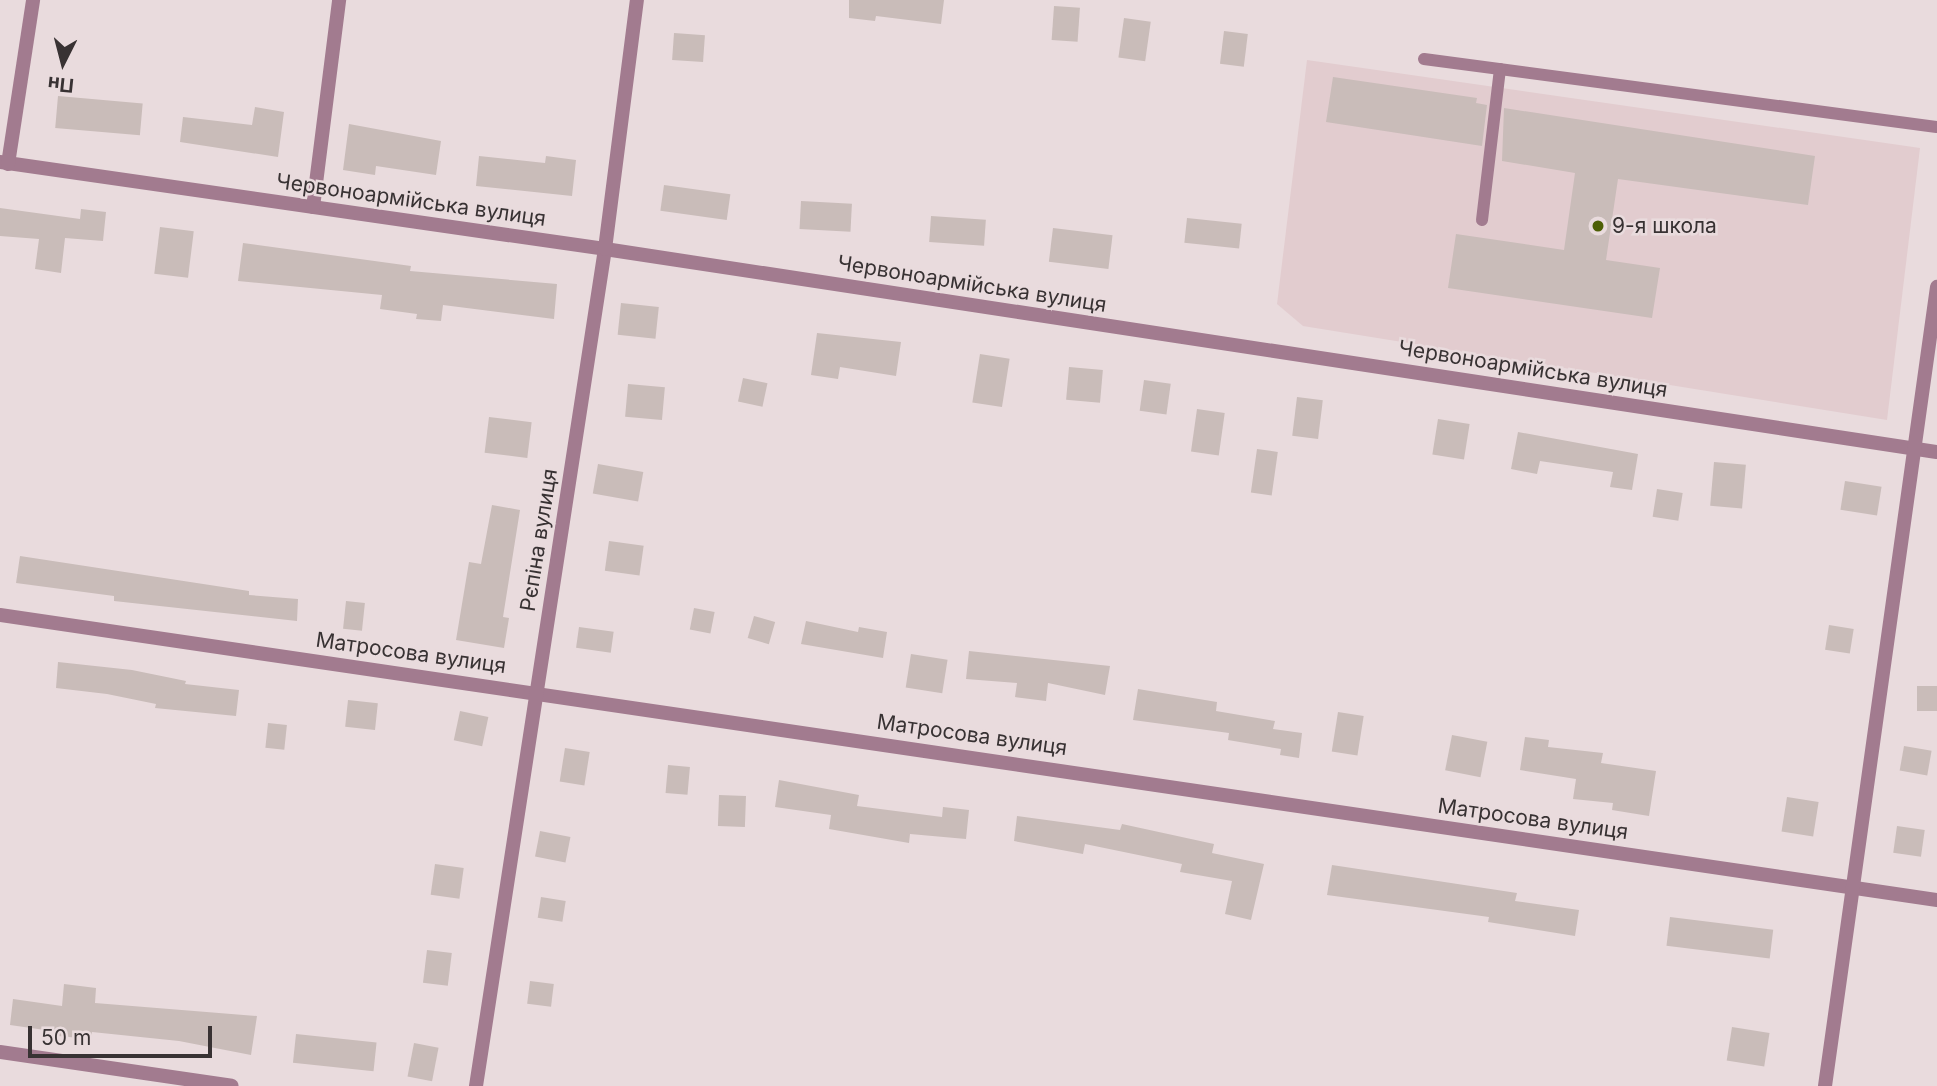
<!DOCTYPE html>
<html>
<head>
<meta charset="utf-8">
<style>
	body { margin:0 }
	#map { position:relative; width:1937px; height:1086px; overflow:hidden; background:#e9dbdd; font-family:Inter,sans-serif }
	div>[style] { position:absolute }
	.built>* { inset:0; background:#e2cccf }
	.building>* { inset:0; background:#c9bcb9; transform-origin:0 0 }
	.lane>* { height:12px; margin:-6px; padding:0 6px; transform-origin:6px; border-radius:6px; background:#a27b8f }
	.street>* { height:14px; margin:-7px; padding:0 7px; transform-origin:7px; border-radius:7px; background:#a27b8f }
	.dots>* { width:19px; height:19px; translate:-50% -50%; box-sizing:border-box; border:4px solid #e9dbdd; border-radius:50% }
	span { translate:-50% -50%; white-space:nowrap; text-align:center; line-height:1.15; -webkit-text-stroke:5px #e9dbdd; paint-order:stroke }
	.street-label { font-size:21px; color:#383233 }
	.poi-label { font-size:21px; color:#383233 }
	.left { translate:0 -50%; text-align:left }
	.north { position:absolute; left:28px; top:28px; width:70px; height:70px; -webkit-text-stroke:5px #e9dbdd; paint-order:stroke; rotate:186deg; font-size:19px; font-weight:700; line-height:28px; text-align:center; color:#383233 }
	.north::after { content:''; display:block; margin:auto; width:24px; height:32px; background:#383233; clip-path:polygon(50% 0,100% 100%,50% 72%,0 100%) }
	.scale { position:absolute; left:28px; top:1026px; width:184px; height:32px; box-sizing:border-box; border:4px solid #383233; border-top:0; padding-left:9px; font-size:21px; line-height:24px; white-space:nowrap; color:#383233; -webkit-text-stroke:5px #e9dbdd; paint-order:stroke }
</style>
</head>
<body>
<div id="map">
	<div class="built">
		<div style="clip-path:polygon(1307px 60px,1920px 148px,1887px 420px,1303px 326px,1277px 304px)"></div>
	</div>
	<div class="building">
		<div style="clip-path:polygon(849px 0,944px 0,941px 24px,876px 16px,875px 21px,849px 18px)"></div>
		<div style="left:1054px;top:6px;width:26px;height:34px;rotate:4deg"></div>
		<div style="left:1124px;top:18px;width:27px;height:40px;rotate:8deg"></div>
		<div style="left:1224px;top:31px;width:24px;height:33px;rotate:7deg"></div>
		<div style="left:674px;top:33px;width:31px;height:27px;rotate:4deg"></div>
		<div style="clip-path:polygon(1333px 77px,1477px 98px,1476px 103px,1487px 105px,1482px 146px,1326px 122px)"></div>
		<div style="left:58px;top:96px;width:85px;height:32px;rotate:5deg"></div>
		<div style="clip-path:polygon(255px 107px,284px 112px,278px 157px,180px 142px,183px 117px,252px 125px)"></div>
		<div style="clip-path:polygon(1504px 108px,1815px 156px,1808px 205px,1618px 179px,1606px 260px,1660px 268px,1652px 318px,1448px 288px,1456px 234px,1564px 250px,1575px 173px,1502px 161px)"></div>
		<div style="clip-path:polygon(349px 124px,441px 141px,436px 175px,376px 166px,375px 175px,343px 170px)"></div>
		<div style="clip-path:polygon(479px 156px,545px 163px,546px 156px,576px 160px,572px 196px,476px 186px)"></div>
		<div style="left:664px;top:185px;width:67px;height:26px;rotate:8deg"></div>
		<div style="left:801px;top:201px;width:51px;height:28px;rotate:3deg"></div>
		<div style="clip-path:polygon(0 208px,80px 219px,81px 209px,106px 212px,103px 241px,65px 238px,61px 273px,35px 269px,39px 239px,0 236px)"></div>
		<div style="left:931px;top:216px;width:55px;height:26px;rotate:4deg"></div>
		<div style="left:1187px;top:218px;width:55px;height:25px;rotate:6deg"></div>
		<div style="left:160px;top:227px;width:34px;height:47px;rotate:7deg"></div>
		<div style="left:1053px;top:228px;width:60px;height:34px;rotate:7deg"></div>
		<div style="clip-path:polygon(243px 243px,411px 266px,410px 271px,557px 284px,554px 319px,443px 305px,441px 321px,416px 319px,417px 314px,380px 309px,382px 295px,238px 281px)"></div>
		<div style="left:621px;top:303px;width:38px;height:32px;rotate:6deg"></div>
		<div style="clip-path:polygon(817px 333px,901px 342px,896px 376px,840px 367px,838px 379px,811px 375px)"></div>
		<div style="left:980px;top:354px;width:30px;height:49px;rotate:9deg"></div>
		<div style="left:1069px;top:367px;width:34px;height:33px;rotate:5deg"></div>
		<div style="left:743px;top:378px;width:25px;height:24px;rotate:12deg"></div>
		<div style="left:1144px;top:380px;width:27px;height:31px;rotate:8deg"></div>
		<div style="left:628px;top:384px;width:37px;height:33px;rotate:5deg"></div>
		<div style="left:1297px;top:397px;width:26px;height:39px;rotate:7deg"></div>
		<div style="left:1197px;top:409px;width:28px;height:43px;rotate:8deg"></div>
		<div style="left:489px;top:417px;width:43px;height:36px;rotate:7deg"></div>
		<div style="left:1438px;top:419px;width:32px;height:36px;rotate:9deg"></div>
		<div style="clip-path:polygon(1518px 432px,1638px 454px,1632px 490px,1610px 487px,1613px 472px,1540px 461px,1537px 474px,1511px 469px)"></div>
		<div style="left:1257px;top:449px;width:21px;height:44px;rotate:8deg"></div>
		<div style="left:1714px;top:462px;width:32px;height:44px;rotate:5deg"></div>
		<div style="left:598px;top:464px;width:46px;height:30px;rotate:10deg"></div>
		<div style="left:1845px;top:481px;width:37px;height:29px;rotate:9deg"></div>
		<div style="left:1657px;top:489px;width:26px;height:28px;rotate:9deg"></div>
		<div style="clip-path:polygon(492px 505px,520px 510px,503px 617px,509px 618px,504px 648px,456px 640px,469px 562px,481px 564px)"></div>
		<div style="left:609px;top:541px;width:35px;height:30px;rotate:8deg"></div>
		<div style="clip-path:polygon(20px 556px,249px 591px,249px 595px,298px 599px,297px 621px,114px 601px,114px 596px,16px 583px)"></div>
		<div style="left:346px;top:601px;width:19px;height:28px;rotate:6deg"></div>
		<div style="left:694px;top:608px;width:21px;height:22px;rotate:11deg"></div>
		<div style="left:754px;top:616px;width:22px;height:23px;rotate:16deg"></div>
		<div style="clip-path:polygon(806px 621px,858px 632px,859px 627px,887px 632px,883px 658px,801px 644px)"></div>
		<div style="left:1829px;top:625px;width:25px;height:25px;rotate:9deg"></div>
		<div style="left:579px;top:627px;width:35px;height:21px;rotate:8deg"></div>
		<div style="clip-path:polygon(969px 651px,1110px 666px,1105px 695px,1048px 683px,1046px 701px,1015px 697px,1017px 683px,966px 679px)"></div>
		<div style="left:911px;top:654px;width:37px;height:34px;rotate:9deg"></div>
		<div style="clip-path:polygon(58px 662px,132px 670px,186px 681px,185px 684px,239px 690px,236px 716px,155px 708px,156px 704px,107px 694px,56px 688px)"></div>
		<div style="left:1917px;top:686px;width:20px;height:25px"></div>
		<div style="clip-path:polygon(1138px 689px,1217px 702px,1216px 711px,1275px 721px,1273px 729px,1302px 733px,1299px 758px,1280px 755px,1281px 749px,1228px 740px,1229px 733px,1133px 720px)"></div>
		<div style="left:348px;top:700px;width:30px;height:27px;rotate:6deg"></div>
		<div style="left:460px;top:711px;width:29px;height:30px;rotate:12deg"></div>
		<div style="left:1338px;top:712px;width:26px;height:40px;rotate:9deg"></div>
		<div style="left:268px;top:723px;width:19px;height:25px;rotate:6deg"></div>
		<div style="left:1452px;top:735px;width:36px;height:36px;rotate:11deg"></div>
		<div style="clip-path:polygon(1525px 737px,1549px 740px,1548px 747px,1603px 753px,1601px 763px,1656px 771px,1649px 816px,1612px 810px,1613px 803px,1573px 799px,1576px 779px,1520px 770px)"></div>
		<div style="left:1904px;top:746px;width:28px;height:25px;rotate:10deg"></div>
		<div style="left:565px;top:748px;width:25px;height:34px;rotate:9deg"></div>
		<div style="left:668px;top:765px;width:22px;height:28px;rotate:5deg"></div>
		<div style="clip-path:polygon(779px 780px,859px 795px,857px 806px,942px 817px,943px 807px,969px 810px,966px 839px,910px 834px,909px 843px,829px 829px,831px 815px,775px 807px)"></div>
		<div style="left:719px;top:795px;width:27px;height:31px;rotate:2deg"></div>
		<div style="left:1787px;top:797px;width:32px;height:35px;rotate:9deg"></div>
		<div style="clip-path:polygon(1017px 816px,1120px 830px,1122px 824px,1214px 844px,1212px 853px,1264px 864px,1251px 920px,1225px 914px,1232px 881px,1180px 872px,1182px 864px,1085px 844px,1083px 854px,1014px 841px)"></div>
		<div style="left:1897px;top:826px;width:28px;height:27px;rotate:8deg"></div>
		<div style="left:540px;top:831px;width:31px;height:26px;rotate:11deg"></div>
		<div style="left:435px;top:864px;width:29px;height:31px;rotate:8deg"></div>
		<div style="clip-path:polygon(1332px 865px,1517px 893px,1515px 901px,1579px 910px,1575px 936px,1488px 922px,1489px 917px,1327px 895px)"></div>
		<div style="left:541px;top:897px;width:25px;height:21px;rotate:9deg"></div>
		<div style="left:1670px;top:917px;width:104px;height:29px;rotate:7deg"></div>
		<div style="left:427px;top:950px;width:25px;height:33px;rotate:7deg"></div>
		<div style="left:530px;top:981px;width:24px;height:23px;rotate:7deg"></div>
		<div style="clip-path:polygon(64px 984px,96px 988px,95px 1003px,257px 1016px,251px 1055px,179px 1041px,92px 1032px,91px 1039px,58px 1036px,59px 1032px,10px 1025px,13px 999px,62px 1006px)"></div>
		<div style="left:1732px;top:1027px;width:38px;height:34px;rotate:9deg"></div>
		<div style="left:296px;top:1034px;width:81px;height:29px;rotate:6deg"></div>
		<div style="left:414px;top:1043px;width:25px;height:34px;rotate:11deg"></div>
	</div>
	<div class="lane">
		<div style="left:1424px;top:59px;width:517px;rotate:7.55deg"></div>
		<div style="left:1482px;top:220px;width:152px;rotate:-83.2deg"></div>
	</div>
	<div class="street">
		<div style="left:0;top:162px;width:611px;rotate:8.18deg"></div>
		<div style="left:605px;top:249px;width:1347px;rotate:8.67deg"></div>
		<div style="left:8px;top:164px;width:166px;rotate:-81.3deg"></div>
		<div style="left:313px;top:207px;width:209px;rotate:-82.8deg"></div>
		<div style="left:0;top:615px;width:1958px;rotate:8.37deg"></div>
		<div style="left:0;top:1052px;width:234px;rotate:8.3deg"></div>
		<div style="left:476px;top:1086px;width:847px;rotate:-81.24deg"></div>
		<div style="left:605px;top:249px;width:251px;rotate:-82.7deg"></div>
		<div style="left:1825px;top:1086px;width:807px;rotate:-82.02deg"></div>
	</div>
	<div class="dots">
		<div style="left:1598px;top:226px;background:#4d5f05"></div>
	</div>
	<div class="street-label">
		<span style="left:411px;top:200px;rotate:8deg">Червоноармійська вулиця</span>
		<span style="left:972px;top:284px;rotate:9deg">Червоноармійська вулиця</span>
		<span style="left:1533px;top:369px;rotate:9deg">Червоноармійська вулиця</span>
		<span style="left:539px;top:540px;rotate:-81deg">Рєпіна вулиця</span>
		<span style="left:411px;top:653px;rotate:8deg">Матросова вулиця</span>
		<span style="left:972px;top:735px;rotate:8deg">Матросова вулиця</span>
		<span style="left:1533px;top:819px;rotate:8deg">Матросова вулиця</span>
	</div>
	<div class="poi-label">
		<span class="left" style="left:1612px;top:226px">9-я школа</span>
	</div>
	<div class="north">Пн</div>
	<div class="scale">50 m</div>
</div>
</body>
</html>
